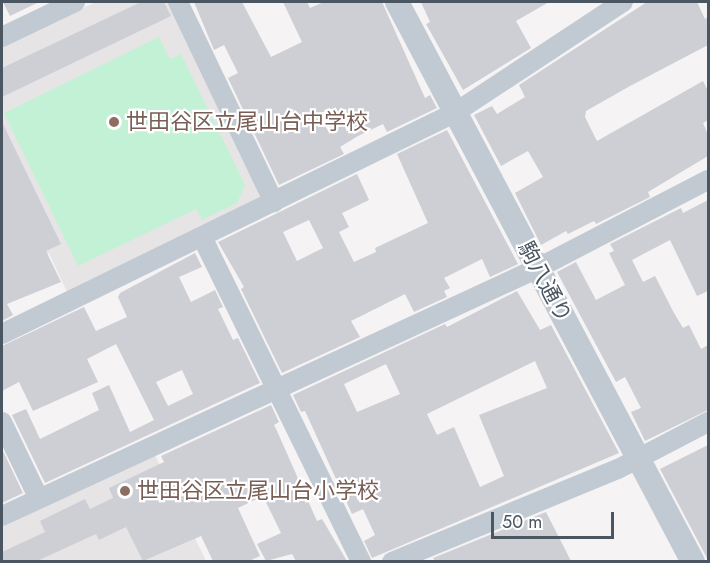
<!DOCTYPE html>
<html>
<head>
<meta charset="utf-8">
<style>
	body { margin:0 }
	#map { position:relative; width:710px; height:563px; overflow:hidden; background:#f5f3f3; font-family:Jost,"Noto Sans JP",sans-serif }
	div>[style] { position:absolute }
	.education>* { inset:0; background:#e6e4e5 }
	.green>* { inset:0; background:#c3f1d5 }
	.building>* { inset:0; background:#cdcfd5 }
	.minor>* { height:20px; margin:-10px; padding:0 10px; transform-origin:10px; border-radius:10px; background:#c1cad2 }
	.tertiary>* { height:24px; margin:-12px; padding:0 12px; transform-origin:12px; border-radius:12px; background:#c1cad2 }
	.dots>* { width:16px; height:16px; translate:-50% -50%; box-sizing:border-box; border:3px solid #fff; border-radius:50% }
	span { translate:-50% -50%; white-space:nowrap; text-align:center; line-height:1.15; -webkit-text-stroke:4.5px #fff; paint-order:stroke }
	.education-label { font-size:22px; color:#785e54 }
	.left { translate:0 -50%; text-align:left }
	.street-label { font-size:22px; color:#4a5661 }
	.frame { position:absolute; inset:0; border:3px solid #4a5661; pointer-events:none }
	.scale { position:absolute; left:491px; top:512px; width:123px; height:27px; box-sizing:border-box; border:3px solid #4a5661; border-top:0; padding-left:8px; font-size:18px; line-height:21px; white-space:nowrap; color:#4a5661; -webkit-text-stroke:4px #fff; paint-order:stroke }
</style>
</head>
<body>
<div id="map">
	<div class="education">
		<div style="clip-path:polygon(96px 2px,168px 2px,263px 198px,67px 292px,49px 253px,2px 276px,2px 46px)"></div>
		<div style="clip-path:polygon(155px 455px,206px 561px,2px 561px,2px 527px)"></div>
	</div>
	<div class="green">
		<div style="clip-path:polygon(159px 37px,170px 59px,181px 54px,245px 185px,237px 203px,202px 220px,196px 209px,78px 266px,4px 113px)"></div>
	</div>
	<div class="building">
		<div style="clip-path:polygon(3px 2px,39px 2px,10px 16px)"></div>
		<div style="clip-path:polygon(141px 2px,164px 2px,171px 16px,2px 97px,2px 68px)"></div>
		<div style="clip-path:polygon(194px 2px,242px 2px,271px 57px,302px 42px,283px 2px,307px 2px,310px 8px,324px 2px,382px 2px,425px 98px,430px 95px,437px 108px,387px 132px,383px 124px,358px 136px,340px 147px,344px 154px,279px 185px,228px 78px,238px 73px,224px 45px,214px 50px)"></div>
		<div style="clip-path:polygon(421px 2px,549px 2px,516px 21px,531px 48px,463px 90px,426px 24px,430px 22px)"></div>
		<div style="clip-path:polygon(647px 2px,697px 2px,705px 19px,708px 17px,708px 45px,630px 86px,586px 111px,585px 117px,597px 141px,703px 81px,708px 91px,708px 120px,703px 123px,708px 135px,708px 156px,648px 192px,650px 197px,596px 224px,594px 221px,568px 234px,566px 231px,541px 245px,515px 193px,543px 177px,528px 151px,501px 166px,474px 115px,492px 106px,497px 114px,525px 97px,519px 85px)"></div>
		<div style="clip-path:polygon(2px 122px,61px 244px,46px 251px,61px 282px,7px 304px,13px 315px,2px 321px)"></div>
		<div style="clip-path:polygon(evenodd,447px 130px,518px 264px,490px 277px,482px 259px,444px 278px,450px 288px,444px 291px,447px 297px,414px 312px,405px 294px,351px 321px,360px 337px,282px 373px,241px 289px,244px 287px,218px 242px,357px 174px,369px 200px,342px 213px,349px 227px,339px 232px,354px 262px,376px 252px,375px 248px,428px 223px,397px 154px,447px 130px,309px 220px,323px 248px,297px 261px,283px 232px,309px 220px)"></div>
		<div style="clip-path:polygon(708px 200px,708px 291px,697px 296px,670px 240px,632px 260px,643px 282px,655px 276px,674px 313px,683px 328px,689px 325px,701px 349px,708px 345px,708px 410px,645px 441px,631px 412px,641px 408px,625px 377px,616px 382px,557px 272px,576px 262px,596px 300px,625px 285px,609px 253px,614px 251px,610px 244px,681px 208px,683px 213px)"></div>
		<div style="clip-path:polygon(evenodd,195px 253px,202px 267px,179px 277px,191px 302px,215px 290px,223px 307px,218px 309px,233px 340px,238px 338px,260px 383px,45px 483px,12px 415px,26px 409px,40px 439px,99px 410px,92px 393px,109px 385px,130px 432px,154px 420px,116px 344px,87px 359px,98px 382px,33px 411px,19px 382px,2px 391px,2px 346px,84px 307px,96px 331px,127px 317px,118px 297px,120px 293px,195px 253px,182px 370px,193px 394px,168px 406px,156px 382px,182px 370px)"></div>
		<div style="clip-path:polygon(evenodd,517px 291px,540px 330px,551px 325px,619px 453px,372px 558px,364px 541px,375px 535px,363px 509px,352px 514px,305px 411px,301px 412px,293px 395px,445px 324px,447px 327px,517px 291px,535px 361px,547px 388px,479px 415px,504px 476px,480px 487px,454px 427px,437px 435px,427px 414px,535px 361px,517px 291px,386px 364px,400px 394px,357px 412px,344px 384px,386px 364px)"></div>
		<div style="clip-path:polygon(271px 405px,279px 422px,274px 425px,277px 431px,317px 521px,322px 519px,347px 561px,296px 561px,292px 554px,266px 561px,257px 544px,281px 533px,263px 496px,238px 508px,260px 556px,249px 561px,213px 561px,201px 536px,143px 561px,126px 527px,99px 540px,96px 534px,37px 561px,2px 561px,2px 552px,45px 532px,40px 521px,85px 499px,90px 509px,113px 498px,109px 488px,164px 462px,161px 456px)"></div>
		<div style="clip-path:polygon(708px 445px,708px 560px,660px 469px)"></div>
		<div style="clip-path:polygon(2px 449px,23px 493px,2px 503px)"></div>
		<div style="clip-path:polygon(546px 512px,571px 561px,435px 561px,433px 558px)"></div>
	</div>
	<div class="minor">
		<div style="left:178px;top:2px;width:222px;rotate:64.4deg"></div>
		<div style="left:2px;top:37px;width:81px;rotate:-25.6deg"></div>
		<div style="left:202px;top:237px;width:362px;rotate:63.9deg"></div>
		<div style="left:2px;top:334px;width:505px;rotate:-26.06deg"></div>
		<div style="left:456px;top:112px;width:200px;rotate:-33.4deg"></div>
		<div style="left:2px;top:422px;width:85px;rotate:64.3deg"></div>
		<div style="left:2px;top:516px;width:591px;rotate:-24.83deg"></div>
		<div style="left:538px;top:268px;width:191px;rotate:-27.4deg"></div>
		<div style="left:392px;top:562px;width:244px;rotate:-22.4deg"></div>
		<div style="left:618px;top:469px;width:102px;rotate:-27.6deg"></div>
	</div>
	<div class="tertiary">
		<div style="left:397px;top:2px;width:633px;rotate:62.14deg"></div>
	</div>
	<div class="dots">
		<div style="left:114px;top:122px;background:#8d6e63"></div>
		<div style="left:125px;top:491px;background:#8d6e63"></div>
	</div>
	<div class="education-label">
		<span class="left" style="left:126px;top:122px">世田谷区立尾山台中学校</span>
		<span class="left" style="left:137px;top:491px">世田谷区立尾山台小学校</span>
	</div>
	<div class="street-label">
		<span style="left:545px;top:282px;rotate:62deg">駒八通り</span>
	</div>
	<div class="frame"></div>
	<div class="scale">50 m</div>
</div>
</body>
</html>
